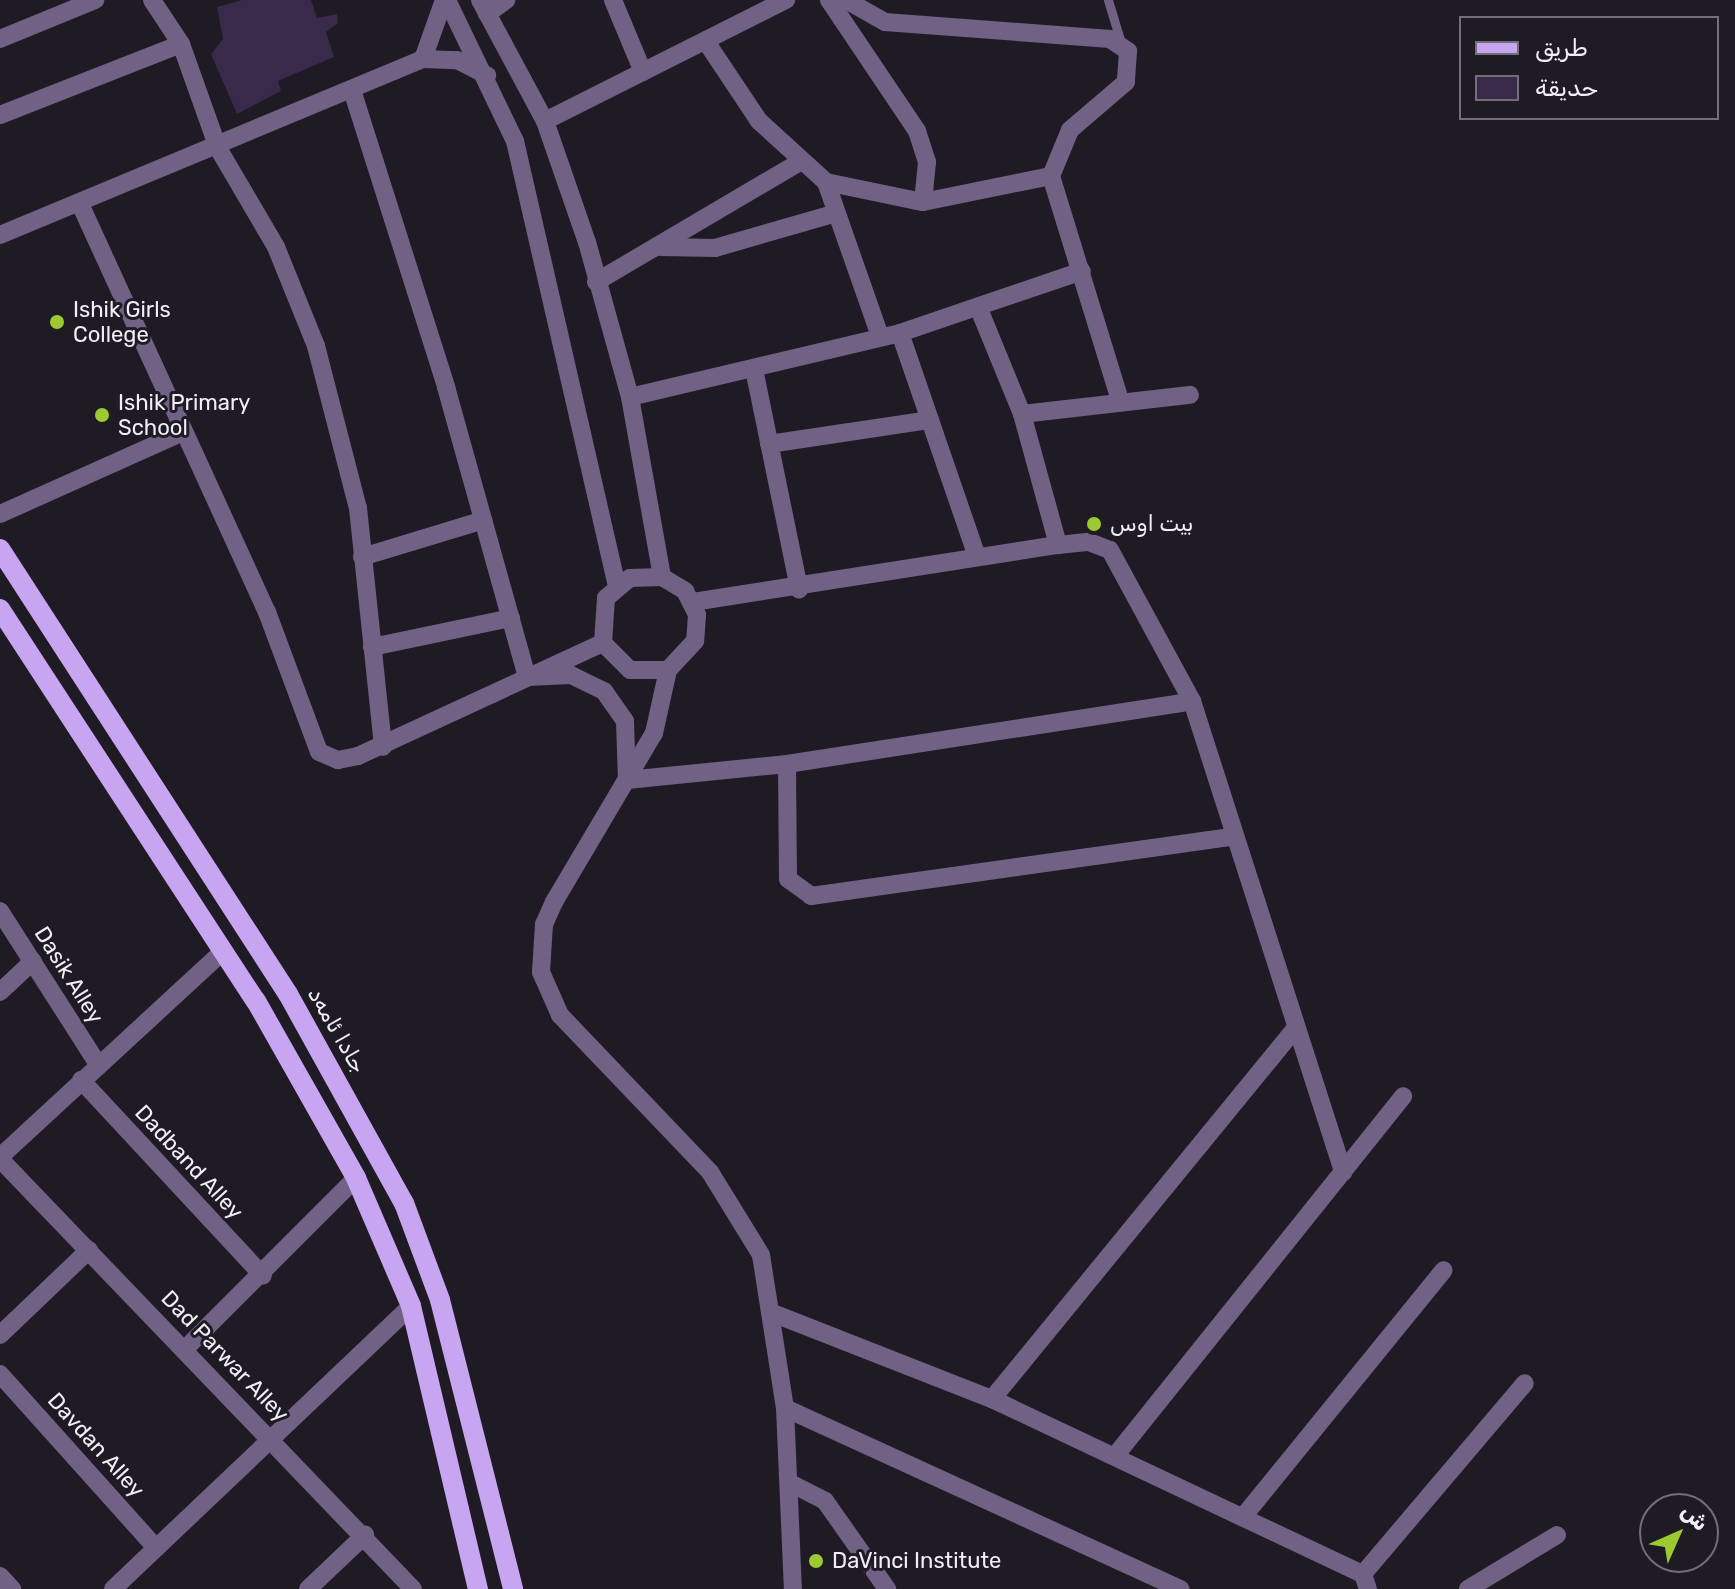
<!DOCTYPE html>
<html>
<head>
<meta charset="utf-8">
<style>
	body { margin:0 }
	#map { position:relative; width:1735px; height:1589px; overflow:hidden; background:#1f1b24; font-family:Rubik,Vazirmatn,sans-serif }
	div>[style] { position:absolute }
	.green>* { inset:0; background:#39294a }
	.lane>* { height:9px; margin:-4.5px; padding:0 4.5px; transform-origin:4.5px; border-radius:4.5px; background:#716185 }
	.street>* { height:18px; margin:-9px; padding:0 9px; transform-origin:9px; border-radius:9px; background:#716185 }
	.primary>* { height:20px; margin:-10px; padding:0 10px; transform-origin:10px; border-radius:10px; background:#c8a5f1 }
	.dots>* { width:22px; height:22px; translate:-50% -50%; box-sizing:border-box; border:4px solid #1f1b24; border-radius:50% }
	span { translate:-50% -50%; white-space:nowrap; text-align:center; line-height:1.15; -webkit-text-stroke:6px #1f1b24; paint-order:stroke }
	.poi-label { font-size:22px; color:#f1eef5 }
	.left { translate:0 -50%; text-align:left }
	.street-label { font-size:22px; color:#f1eef5 }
	.legend { position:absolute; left:1459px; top:16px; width:260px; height:104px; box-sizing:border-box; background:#1f1b24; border:2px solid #736f78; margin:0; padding:10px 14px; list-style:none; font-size:24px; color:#f1eef5 }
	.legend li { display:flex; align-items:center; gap:16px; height:40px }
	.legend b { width:40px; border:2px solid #736f78 }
	.north { position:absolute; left:1639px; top:1493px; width:80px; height:80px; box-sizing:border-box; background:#1f1b24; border:2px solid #736f78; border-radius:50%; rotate:45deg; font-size:22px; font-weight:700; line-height:32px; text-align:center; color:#f1eef5 }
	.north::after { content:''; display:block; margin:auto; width:28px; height:36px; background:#9dca30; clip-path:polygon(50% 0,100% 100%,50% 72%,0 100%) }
</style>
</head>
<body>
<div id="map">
	<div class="green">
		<div style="clip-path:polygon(242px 0,311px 0,317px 18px,337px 14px,338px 23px,326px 32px,334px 57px,278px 81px,281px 91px,237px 114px,211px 54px,223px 39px,217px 7px)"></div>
	</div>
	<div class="lane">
		<div style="left:1108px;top:0;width:45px;rotate:73.2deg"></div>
	</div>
	<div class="street">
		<div style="left:152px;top:0;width:53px;rotate:56.6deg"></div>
		<div style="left:181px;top:44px;width:110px;rotate:70.4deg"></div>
		<div style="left:218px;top:148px;width:115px;rotate:59.6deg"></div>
		<div style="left:276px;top:247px;width:107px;rotate:68deg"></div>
		<div style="left:316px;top:346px;width:167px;rotate:75.5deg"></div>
		<div style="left:358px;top:508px;width:240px;rotate:84deg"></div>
		<div style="left:447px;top:0;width:157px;rotate:64.3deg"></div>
		<div style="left:515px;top:141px;width:457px;rotate:77.1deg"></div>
		<div style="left:480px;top:0;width:137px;rotate:61.8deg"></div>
		<div style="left:545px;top:121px;width:128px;rotate:70.9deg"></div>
		<div style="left:587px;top:242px;width:161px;rotate:74.5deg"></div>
		<div style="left:630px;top:397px;width:183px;rotate:79.9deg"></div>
		<div style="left:613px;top:0;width:78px;rotate:67.4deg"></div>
		<div style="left:829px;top:0;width:158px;rotate:56.1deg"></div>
		<div style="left:917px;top:131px;width:33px;rotate:72deg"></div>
		<div style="left:927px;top:162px;width:40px;rotate:95.7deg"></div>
		<div style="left:846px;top:0;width:45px;rotate:29.4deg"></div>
		<div style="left:885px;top:22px;width:226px;rotate:4.3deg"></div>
		<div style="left:1110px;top:39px;width:22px;rotate:34deg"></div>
		<div style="left:1128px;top:51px;width:31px;rotate:94deg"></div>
		<div style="left:1126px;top:82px;width:74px;rotate:139.4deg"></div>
		<div style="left:1070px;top:130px;width:50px;rotate:112.4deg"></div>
		<div style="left:1051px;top:176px;width:234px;rotate:72.9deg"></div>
		<div style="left:487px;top:14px;width:24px;rotate:-36deg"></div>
		<div style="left:0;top:39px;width:103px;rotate:-22.3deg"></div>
		<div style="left:707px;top:43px;width:94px;rotate:56.3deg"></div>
		<div style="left:759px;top:121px;width:91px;rotate:42.3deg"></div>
		<div style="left:826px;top:182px;width:99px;rotate:11.7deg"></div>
		<div style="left:923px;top:202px;width:131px;rotate:-11.5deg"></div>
		<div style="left:423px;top:59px;width:63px;rotate:-70.4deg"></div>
		<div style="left:352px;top:90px;width:312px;rotate:72.4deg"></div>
		<div style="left:446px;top:387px;width:301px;rotate:74.4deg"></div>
		<div style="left:527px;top:677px;width:44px;rotate:-2.6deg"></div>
		<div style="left:571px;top:675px;width:37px;rotate:26deg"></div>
		<div style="left:604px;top:691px;width:37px;rotate:55deg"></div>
		<div style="left:625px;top:721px;width:59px;rotate:88.1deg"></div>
		<div style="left:627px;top:780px;width:161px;rotate:-5.7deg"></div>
		<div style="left:787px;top:764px;width:410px;rotate:-8.8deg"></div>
		<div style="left:0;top:115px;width:194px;rotate:-21.4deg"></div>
		<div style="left:545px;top:121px;width:270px;rotate:-26.7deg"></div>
		<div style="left:826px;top:182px;width:163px;rotate:70.7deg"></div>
		<div style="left:81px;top:206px;width:447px;rotate:65.4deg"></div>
		<div style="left:267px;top:612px;width:149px;rotate:69.6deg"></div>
		<div style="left:319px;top:752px;width:21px;rotate:23deg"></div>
		<div style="left:338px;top:760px;width:20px;rotate:-11deg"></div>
		<div style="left:358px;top:756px;width:270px;rotate:-24.8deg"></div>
		<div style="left:0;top:235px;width:458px;rotate:-22.6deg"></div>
		<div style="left:423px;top:59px;width:34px;rotate:2deg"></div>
		<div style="left:457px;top:60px;width:34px;rotate:27deg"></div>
		<div style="left:661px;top:247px;width:54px;rotate:1.1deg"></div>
		<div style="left:715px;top:248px;width:126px;rotate:-16.1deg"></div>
		<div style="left:596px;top:282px;width:234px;rotate:-30.5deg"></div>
		<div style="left:979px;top:309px;width:113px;rotate:67.7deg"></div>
		<div style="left:1022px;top:414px;width:136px;rotate:74.6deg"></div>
		<div style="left:900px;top:333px;width:237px;rotate:71deg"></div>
		<div style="left:754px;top:369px;width:225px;rotate:78.4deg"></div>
		<div style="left:630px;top:397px;width:277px;rotate:-13.3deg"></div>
		<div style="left:900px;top:333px;width:192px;rotate:-18.8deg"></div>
		<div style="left:1022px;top:414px;width:169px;rotate:-6.5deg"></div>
		<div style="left:769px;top:444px;width:163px;rotate:-8.5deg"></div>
		<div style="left:0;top:514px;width:198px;rotate:-24.1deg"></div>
		<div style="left:362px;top:557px;width:127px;rotate:-16.9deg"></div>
		<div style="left:693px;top:602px;width:369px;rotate:-8.9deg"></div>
		<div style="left:1058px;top:545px;width:31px;rotate:-6deg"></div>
		<div style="left:1089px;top:542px;width:22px;rotate:21deg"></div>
		<div style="left:1110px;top:550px;width:172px;rotate:61.5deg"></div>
		<div style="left:1192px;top:701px;width:495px;rotate:72.2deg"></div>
		<div style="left:372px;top:647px;width:142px;rotate:-11.8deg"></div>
		<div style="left:668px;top:670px;width:38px;rotate:180deg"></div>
		<div style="left:630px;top:670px;width:38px;rotate:-135deg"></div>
		<div style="left:603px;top:643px;width:45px;rotate:-86.2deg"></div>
		<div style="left:606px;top:598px;width:31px;rotate:-40deg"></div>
		<div style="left:630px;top:578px;width:32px;rotate:-2deg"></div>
		<div style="left:662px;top:577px;width:27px;rotate:31deg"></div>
		<div style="left:685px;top:591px;width:27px;rotate:63deg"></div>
		<div style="left:697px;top:615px;width:26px;rotate:94deg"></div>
		<div style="left:695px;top:641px;width:40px;rotate:133deg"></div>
		<div style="left:668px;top:670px;width:65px;rotate:102.5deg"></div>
		<div style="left:654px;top:733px;width:196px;rotate:120.6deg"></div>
		<div style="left:554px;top:902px;width:24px;rotate:114deg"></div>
		<div style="left:544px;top:924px;width:48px;rotate:93.6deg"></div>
		<div style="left:541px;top:972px;width:47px;rotate:66.2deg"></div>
		<div style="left:560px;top:1015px;width:217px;rotate:46.3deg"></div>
		<div style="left:710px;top:1172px;width:97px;rotate:58.4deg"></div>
		<div style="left:761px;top:1255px;width:155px;rotate:81.1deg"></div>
		<div style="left:785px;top:1408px;width:181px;rotate:87.5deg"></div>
		<div style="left:787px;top:764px;width:115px;rotate:89.5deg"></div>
		<div style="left:788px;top:879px;width:29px;rotate:36deg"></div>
		<div style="left:811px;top:896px;width:426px;rotate:-8deg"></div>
		<div style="left:0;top:911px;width:182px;rotate:57.4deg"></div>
		<div style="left:0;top:992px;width:45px;rotate:-43.2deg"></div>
		<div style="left:81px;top:1080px;width:267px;rotate:47.1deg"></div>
		<div style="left:0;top:1157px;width:304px;rotate:-42.7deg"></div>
		<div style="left:0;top:1159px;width:596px;rotate:46.16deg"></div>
		<div style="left:775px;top:1314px;width:233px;rotate:21.4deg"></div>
		<div style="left:992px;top:1399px;width:410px;rotate:25.3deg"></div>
		<div style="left:1363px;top:1574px;width:16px;rotate:72deg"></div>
		<div style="left:0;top:1335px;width:123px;rotate:-43.7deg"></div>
		<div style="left:185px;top:1349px;width:242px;rotate:-45deg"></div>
		<div style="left:0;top:1374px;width:234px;rotate:48.1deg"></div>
		<div style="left:992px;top:1399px;width:480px;rotate:-50.7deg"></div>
		<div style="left:785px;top:1408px;width:435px;rotate:24.6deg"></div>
		<div style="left:1115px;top:1456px;width:461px;rotate:-51.3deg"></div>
		<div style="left:792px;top:1484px;width:37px;rotate:27deg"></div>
		<div style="left:825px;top:1501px;width:108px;rotate:54.8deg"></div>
		<div style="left:1243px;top:1517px;width:318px;rotate:-50.9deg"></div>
		<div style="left:1363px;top:1574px;width:250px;rotate:-49.7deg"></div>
		<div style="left:0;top:1576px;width:18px;rotate:47deg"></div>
		<div style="left:113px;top:1589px;width:411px;rotate:-43.5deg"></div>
		<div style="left:308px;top:1589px;width:79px;rotate:-43.5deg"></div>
		<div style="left:1468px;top:1589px;width:104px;rotate:-31.2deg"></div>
	</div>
	<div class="primary">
		<div style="left:0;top:549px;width:530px;rotate:57.09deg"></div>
		<div style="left:288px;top:994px;width:239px;rotate:61deg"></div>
		<div style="left:404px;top:1203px;width:103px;rotate:69.6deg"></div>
		<div style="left:440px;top:1300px;width:298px;rotate:75.8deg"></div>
		<div style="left:0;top:609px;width:468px;rotate:56.9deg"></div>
		<div style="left:256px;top:1001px;width:203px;rotate:60.5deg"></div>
		<div style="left:356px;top:1178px;width:139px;rotate:66.7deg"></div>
		<div style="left:411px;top:1306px;width:291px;rotate:76.7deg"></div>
	</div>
	<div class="dots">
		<div style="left:57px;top:322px;background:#9dca30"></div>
		<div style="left:102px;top:415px;background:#9dca30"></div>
		<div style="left:1094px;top:524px;background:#9dca30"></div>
		<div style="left:816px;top:1561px;background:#9dca30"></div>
	</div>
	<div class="poi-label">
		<span class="left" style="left:73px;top:322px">Ishik Girls<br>College</span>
		<span class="left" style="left:118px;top:415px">Ishik Primary<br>School</span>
		<span class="left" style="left:1110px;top:524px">بيت اوس</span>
		<span class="left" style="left:832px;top:1561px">DaVinci Institute</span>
	</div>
	<div class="street-label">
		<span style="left:69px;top:975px;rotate:58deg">Dasik Alley</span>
		<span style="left:337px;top:1030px;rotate:60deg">جادا ئامەد</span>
		<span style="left:189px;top:1162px;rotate:47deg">Dadband Alley</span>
		<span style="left:225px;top:1356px;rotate:46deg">Dad Parwar Alley</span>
		<span style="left:96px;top:1445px;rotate:48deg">Davdan Alley</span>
	</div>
	<ul class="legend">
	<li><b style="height:10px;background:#c8a5f1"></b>طريق</li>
	<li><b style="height:22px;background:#39294a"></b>حديقة</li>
	</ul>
	<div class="north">ش</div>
</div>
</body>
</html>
